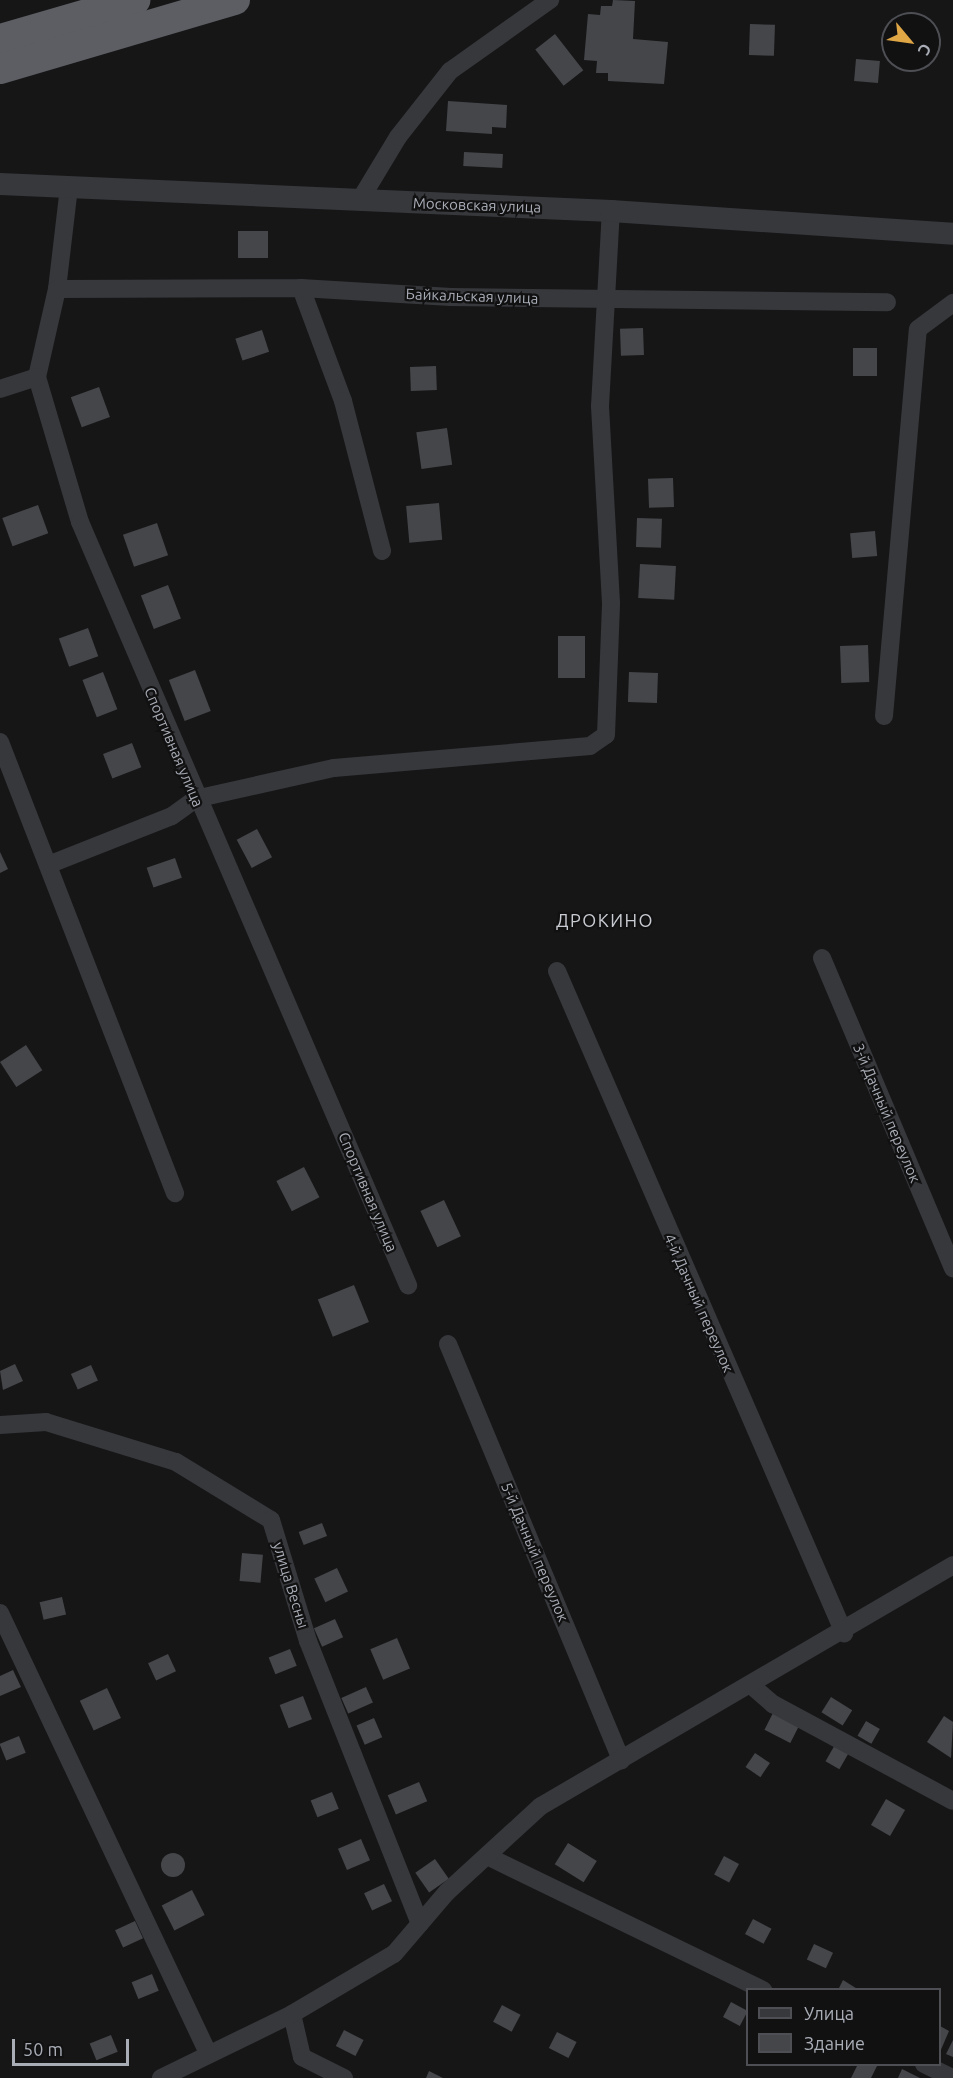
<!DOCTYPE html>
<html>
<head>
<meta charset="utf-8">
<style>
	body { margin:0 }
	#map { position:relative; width:953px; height:2078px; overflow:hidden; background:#161617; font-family:Ubuntu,sans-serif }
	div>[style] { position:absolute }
	.building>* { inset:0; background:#45464a; transform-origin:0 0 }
	.round { border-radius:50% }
	.minor>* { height:18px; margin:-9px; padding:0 9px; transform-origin:9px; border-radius:9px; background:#37383c }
	.tertiary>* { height:22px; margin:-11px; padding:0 11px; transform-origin:11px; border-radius:11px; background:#37383c }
	.trunk>* { height:30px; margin:-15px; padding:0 15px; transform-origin:15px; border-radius:15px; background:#5c5e64 }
	span { translate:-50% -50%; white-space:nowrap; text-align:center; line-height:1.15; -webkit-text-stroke:4.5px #111112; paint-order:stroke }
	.street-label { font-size:15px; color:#a9adb6 }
	.quarter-label { font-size:18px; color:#c9ccd2; letter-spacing:1.5px }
	.legend { position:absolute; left:746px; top:1988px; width:195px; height:78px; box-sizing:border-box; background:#111112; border:2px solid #4e4f54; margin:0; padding:8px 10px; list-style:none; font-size:18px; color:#a9adb6 }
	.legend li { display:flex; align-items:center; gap:12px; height:30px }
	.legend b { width:30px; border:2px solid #4e4f54 }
	.north { position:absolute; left:881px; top:12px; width:60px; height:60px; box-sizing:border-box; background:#111112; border:2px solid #4e4f54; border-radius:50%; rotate:119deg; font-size:16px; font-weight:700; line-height:24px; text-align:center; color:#a9adb6 }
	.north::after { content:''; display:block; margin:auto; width:21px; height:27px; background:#dfa646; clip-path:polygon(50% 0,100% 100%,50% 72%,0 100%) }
	.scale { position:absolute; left:12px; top:2039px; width:117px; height:27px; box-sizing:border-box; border:3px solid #a9adb6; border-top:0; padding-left:8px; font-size:18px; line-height:21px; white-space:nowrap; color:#a9adb6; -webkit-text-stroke:4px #111112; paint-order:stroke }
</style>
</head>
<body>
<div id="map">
	<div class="building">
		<div style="clip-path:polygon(613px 0,635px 1px,633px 39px,668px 42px,664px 84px,608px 81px,608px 73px,596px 73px,597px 61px,584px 60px,588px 14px,600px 15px,601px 6px,612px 6px)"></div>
		<div style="left:750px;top:24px;width:25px;height:31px;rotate:2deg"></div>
		<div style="left:555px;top:34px;width:46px;height:25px;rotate:52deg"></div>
		<div style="left:856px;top:59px;width:24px;height:22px;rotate:5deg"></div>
		<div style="clip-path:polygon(448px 101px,507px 105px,506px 128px,492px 127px,492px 134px,446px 131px)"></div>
		<div style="left:464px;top:152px;width:39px;height:14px;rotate:3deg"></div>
		<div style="left:238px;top:231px;width:30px;height:27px"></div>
		<div style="left:643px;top:328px;width:27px;height:23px;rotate:88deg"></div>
		<div style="left:262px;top:330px;width:23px;height:28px;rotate:72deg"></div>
		<div style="left:853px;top:348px;width:24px;height:28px"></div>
		<div style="left:436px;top:366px;width:24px;height:26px;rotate:88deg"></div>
		<div style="left:99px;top:387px;width:32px;height:30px;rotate:70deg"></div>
		<div style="left:447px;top:428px;width:37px;height:31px;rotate:82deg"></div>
		<div style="left:673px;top:478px;width:29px;height:25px;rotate:88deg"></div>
		<div style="left:439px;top:503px;width:37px;height:33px;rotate:85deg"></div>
		<div style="left:38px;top:505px;width:30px;height:38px;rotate:70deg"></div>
		<div style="left:637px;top:518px;width:25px;height:29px;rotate:2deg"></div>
		<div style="left:157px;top:523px;width:34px;height:36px;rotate:71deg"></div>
		<div style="left:875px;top:531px;width:25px;height:25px;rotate:85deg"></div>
		<div style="left:640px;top:564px;width:36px;height:34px;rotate:3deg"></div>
		<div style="left:168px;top:585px;width:36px;height:29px;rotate:69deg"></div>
		<div style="left:88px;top:628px;width:30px;height:31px;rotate:70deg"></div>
		<div style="left:558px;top:636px;width:27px;height:42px"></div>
		<div style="left:868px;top:645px;width:37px;height:28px;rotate:88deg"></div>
		<div style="left:195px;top:670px;width:44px;height:28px;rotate:69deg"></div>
		<div style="left:103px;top:672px;width:40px;height:22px;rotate:69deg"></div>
		<div style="left:629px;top:672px;width:29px;height:30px;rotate:2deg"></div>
		<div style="left:132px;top:743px;width:26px;height:31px;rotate:69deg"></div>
		<div style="left:257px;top:829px;width:32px;height:23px;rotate:62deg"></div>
		<div style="clip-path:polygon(0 852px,8px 869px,0 873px)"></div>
		<div style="left:175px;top:858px;width:21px;height:30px;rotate:71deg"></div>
		<div style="left:26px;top:1045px;width:30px;height:31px;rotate:57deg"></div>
		<div style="left:304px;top:1167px;width:34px;height:31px;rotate:63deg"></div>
		<div style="left:444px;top:1200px;width:40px;height:26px;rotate:65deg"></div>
		<div style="left:354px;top:1285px;width:40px;height:39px;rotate:68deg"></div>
		<div style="clip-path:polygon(15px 1364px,23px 1381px,3px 1390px,0 1371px)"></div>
		<div style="left:91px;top:1365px;width:17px;height:22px;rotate:66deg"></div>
		<div style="left:322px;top:1523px;width:14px;height:25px;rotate:69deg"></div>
		<div style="left:242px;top:1553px;width:21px;height:28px;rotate:5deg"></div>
		<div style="left:337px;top:1568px;width:26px;height:25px;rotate:65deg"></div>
		<div style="left:62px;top:1597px;width:18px;height:23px;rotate:77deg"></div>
		<div style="left:335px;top:1619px;width:20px;height:23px;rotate:66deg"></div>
		<div style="left:397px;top:1638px;width:33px;height:29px;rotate:67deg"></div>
		<div style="left:290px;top:1649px;width:18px;height:23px;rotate:68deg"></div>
		<div style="left:168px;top:1654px;width:19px;height:22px;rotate:65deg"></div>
		<div style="clip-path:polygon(13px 1670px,21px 1687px,0 1696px,0 1676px)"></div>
		<div style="left:366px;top:1687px;width:17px;height:27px;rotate:66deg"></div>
		<div style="left:107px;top:1688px;width:33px;height:30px;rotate:65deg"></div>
		<div style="left:303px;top:1696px;width:25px;height:25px;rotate:69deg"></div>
		<div style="left:831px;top:1697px;width:25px;height:18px;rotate:32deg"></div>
		<div style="left:774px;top:1711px;width:29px;height:21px;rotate:27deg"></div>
		<div style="clip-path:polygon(944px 1716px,953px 1722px,951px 1758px,927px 1742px)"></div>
		<div style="left:374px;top:1718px;width:21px;height:19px;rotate:67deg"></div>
		<div style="left:866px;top:1721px;width:16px;height:17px;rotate:30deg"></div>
		<div style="left:19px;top:1736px;width:18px;height:21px;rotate:68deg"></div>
		<div style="left:836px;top:1743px;width:16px;height:21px;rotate:30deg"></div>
		<div style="left:755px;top:1753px;width:18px;height:17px;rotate:34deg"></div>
		<div style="left:419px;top:1782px;width:21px;height:34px;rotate:67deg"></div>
		<div style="left:332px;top:1792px;width:18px;height:23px;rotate:68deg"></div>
		<div style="left:886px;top:1799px;width:22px;height:30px;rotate:30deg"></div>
		<div style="left:361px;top:1839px;width:23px;height:25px;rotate:67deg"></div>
		<div style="left:568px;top:1843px;width:34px;height:25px;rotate:32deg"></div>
		<div class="round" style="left:161px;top:1853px;width:24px;height:24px"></div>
		<div style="left:724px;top:1856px;width:17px;height:21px;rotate:28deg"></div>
		<div style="left:435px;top:1859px;width:24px;height:24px;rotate:55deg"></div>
		<div style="left:384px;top:1884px;width:19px;height:22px;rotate:65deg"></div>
		<div style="left:192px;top:1890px;width:28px;height:34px;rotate:63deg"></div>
		<div style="left:753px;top:1919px;width:21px;height:17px;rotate:28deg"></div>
		<div style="left:135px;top:1921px;width:19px;height:22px;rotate:65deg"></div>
		<div style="left:814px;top:1944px;width:21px;height:17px;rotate:25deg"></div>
		<div style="left:152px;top:1974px;width:18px;height:22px;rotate:68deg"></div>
		<div style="clip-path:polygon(843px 1980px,859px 1990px,838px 1990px)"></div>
		<div style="left:731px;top:2002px;width:19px;height:17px;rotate:28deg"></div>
		<div style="left:502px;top:2005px;width:21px;height:19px;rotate:28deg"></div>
		<div style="clip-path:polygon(940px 2026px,949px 2031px,940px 2052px)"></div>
		<div style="left:344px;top:2030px;width:22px;height:18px;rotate:27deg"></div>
		<div style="left:557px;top:2032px;width:22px;height:18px;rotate:27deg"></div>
		<div style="left:111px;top:2035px;width:18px;height:23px;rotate:68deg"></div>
		<div style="clip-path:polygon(953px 2040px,953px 2057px,946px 2054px)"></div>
		<div style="clip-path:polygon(858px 2064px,878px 2064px,871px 2078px,851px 2078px)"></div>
		<div style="clip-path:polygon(902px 2069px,920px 2078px,898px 2078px)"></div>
		<div style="clip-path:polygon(429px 2071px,443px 2078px,426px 2078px)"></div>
	</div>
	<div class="minor">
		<div style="left:69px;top:187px;width:103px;rotate:96.7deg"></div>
		<div style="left:57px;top:289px;width:90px;rotate:102.8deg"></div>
		<div style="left:37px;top:377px;width:151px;rotate:73.5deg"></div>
		<div style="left:80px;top:522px;width:831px;rotate:66.74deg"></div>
		<div style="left:360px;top:200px;width:74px;rotate:-58.9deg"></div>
		<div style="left:398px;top:137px;width:84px;rotate:-51.8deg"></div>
		<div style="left:450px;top:71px;width:123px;rotate:-35.4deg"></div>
		<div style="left:301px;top:288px;width:121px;rotate:69.6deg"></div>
		<div style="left:343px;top:401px;width:155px;rotate:75.4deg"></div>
		<div style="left:57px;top:289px;width:244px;rotate:-0.2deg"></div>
		<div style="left:301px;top:288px;width:150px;rotate:3.4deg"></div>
		<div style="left:451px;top:297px;width:436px;rotate:0.7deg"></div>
		<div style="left:0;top:389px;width:39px;rotate:-18deg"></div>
		<div style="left:884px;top:716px;width:388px;rotate:-85deg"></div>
		<div style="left:918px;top:329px;width:44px;rotate:-36.6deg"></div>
		<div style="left:0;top:742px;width:484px;rotate:68.8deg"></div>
		<div style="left:48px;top:865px;width:133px;rotate:-21.6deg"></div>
		<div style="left:172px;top:816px;width:29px;rotate:-36deg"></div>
		<div style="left:195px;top:799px;width:142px;rotate:-12.6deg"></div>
		<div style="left:334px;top:768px;width:257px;rotate:-4.9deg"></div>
		<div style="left:590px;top:746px;width:19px;rotate:-35deg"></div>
		<div style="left:606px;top:735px;width:132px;rotate:-87.8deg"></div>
		<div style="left:611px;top:603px;width:197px;rotate:-93.2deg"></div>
		<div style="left:600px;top:406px;width:195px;rotate:-86.8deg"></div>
		<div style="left:822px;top:958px;width:337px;rotate:67.1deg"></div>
		<div style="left:557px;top:971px;width:722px;rotate:66.56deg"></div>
		<div style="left:448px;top:1344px;width:451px;rotate:67.4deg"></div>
		<div style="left:0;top:1425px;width:46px;rotate:-3.7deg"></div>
		<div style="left:46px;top:1422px;width:136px;rotate:17.1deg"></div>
		<div style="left:176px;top:1462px;width:111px;rotate:31.4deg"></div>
		<div style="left:271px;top:1520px;width:127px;rotate:73deg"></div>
		<div style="left:308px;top:1641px;width:304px;rotate:68.4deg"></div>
		<div style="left:0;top:1613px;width:487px;rotate:64.7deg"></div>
		<div style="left:752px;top:1686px;width:28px;rotate:41deg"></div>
		<div style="left:773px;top:1704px;width:204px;rotate:28.3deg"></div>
		<div style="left:489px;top:1857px;width:305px;rotate:25.9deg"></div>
		<div style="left:292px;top:2014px;width:44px;rotate:76.9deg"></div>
		<div style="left:302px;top:2057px;width:47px;rotate:26.6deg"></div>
		<div style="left:924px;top:2064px;width:32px;rotate:26deg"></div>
		<div style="left:161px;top:2078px;width:146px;rotate:-26deg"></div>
		<div style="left:292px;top:2014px;width:118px;rotate:-30.5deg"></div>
		<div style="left:394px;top:1954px;width:82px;rotate:-49.5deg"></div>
		<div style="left:447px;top:1892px;width:127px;rotate:-42.5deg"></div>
		<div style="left:541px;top:1806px;width:477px;rotate:-30.3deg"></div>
	</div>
	<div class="tertiary">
		<div style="left:0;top:184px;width:612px;rotate:2.53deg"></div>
		<div style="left:611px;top:211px;width:343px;rotate:3.8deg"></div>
	</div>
	<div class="trunk">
		<div style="left:0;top:39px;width:141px;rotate:-16.1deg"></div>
		<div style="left:0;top:69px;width:245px;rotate:-16.4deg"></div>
	</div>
	<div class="street-label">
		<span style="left:477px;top:205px;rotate:2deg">Московская улица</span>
		<span style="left:472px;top:296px;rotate:2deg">Байкальская улица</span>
		<span style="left:174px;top:747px;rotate:67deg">Спортивная улица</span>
		<span style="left:887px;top:1113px;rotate:67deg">3-й Дачный переулок</span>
		<span style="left:368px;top:1192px;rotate:67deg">Спортивная улица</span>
		<span style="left:699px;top:1303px;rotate:66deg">4-й Дачный переулок</span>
		<span style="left:535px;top:1552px;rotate:67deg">5-й Дачный переулок</span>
		<span style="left:291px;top:1585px;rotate:73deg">улица Весны</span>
	</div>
	<div class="quarter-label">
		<span style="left:605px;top:920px">ДРОКИНО</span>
	</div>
	<ul class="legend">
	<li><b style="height:8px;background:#37383c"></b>Улица</li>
	<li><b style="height:16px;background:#45464a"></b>Здание</li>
	</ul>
	<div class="north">С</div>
	<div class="scale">50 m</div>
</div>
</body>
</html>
